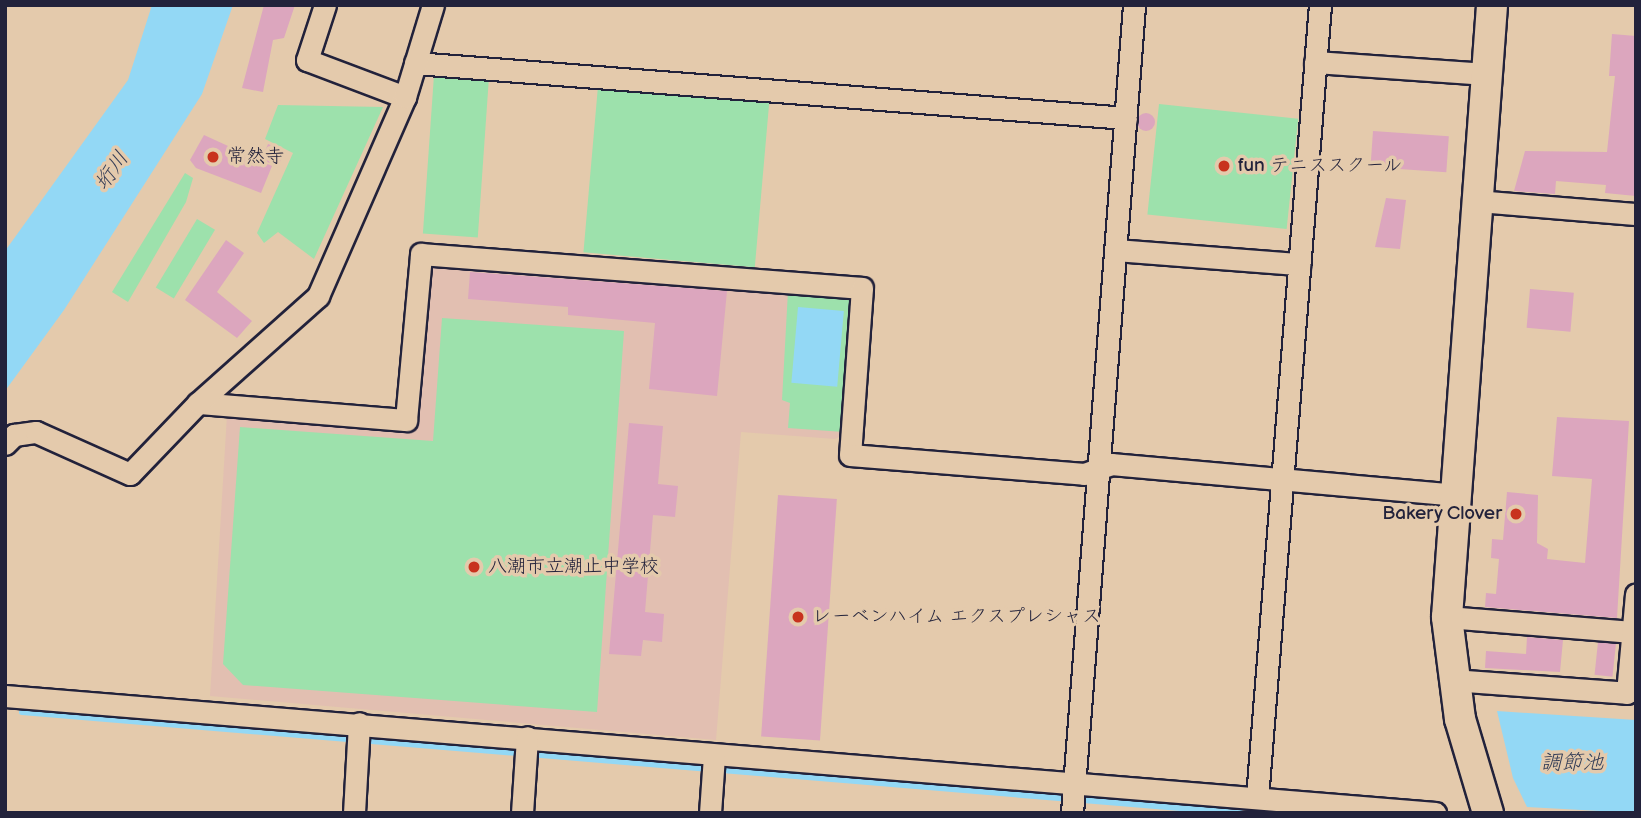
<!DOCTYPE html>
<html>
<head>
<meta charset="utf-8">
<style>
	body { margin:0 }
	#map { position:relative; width:1641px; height:818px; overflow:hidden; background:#e4caac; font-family:"Balsamiq Sans","Klee One",sans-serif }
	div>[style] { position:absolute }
	.built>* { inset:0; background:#e2bfb1 }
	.green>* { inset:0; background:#9de1ac; transform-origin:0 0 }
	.water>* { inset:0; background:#93d8f5; transform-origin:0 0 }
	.stream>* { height:6px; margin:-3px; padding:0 3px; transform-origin:3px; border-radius:3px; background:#93d8f5 }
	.building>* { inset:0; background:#dca6be; transform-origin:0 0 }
	.round { border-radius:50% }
	.roads { filter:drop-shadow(2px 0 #22223b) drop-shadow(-2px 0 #22223b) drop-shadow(0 2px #22223b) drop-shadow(0 -2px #22223b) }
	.street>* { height:21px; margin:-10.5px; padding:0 10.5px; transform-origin:10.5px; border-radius:10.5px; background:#e4caac }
	.secondary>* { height:30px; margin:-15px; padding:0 15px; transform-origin:15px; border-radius:15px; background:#e4caac }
	.dots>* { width:19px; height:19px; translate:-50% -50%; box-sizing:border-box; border:4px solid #e4caac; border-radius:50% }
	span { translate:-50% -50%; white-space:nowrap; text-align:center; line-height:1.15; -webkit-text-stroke:7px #e4caac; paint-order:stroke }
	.poi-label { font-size:19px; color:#22223b }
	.left { translate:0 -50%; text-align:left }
	.right { translate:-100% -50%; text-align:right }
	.water-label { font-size:21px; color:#333d57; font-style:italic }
	.frame { position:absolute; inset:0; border:7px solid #22223b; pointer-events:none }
</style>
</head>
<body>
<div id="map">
	<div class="built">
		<div style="clip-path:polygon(435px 261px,847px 294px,843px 435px,835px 439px,741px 432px,716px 740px,210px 696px,227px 415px,416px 427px,428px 265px)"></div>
	</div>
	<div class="green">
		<div style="left:434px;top:75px;width:55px;height:159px;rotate:4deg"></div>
		<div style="left:598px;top:86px;width:172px;height:167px;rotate:5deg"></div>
		<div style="left:1159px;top:104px;width:140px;height:111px;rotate:6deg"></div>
		<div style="clip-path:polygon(278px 105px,383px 107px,314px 259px,278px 232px,264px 243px,257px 233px,293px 153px,265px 139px)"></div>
		<div style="clip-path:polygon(185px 173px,193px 178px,186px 202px,128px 302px,112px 292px)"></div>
		<div style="left:197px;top:219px;width:21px;height:80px;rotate:31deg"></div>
		<div style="clip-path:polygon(788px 291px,850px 295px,854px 304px,844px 432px,788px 428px,790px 403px,782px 400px)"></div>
		<div style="clip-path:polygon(442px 318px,624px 331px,597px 712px,243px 685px,223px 664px,240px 427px,433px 441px)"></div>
	</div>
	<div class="water">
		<div style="clip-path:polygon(152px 5px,233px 5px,202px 94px,64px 310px,5px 391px,5px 251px,128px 80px)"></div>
		<div style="left:798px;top:307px;width:46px;height:76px;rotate:5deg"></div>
		<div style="clip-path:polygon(1497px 711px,1636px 720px,1636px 813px,1527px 807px,1513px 778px)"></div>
	</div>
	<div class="stream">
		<div style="left:22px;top:712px;width:1223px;rotate:4.74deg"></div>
	</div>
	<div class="building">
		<div style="clip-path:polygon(264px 5px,295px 5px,284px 38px,273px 40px,263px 92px,242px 88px)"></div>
		<div style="clip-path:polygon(1612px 34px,1636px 36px,1636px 196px,1605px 193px,1606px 185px,1556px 181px,1555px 194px,1514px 191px,1525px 151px,1607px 152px,1615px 76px,1609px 76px)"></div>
		<div class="round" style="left:1137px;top:113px;width:18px;height:18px"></div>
		<div style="left:1373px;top:131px;width:76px;height:36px;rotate:4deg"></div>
		<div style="clip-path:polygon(204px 135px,272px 166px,261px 193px,196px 168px,190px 160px)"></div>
		<div style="left:268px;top:144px;width:18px;height:17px;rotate:22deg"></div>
		<div style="clip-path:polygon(1386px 198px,1406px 200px,1400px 249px,1375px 247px)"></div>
		<div style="clip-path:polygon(226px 240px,244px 253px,217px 292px,252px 321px,237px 338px,185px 300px)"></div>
		<div style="clip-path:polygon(470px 272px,727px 291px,717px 396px,649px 389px,655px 323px,568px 315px,568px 307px,468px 299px)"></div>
		<div style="left:1530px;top:289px;width:44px;height:39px;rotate:5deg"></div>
		<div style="clip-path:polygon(1557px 417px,1629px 421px,1617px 618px,1485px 607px,1486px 593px,1496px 594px,1499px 559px,1491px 558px,1492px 539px,1503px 540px,1507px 492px,1538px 495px,1537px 543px,1548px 549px,1547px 559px,1585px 563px,1592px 479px,1552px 476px)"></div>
		<div style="clip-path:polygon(629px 423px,663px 426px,658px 484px,678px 486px,675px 517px,653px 515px,645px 612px,664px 614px,662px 642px,643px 640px,641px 656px,609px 654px)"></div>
		<div style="left:778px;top:495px;width:59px;height:242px;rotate:4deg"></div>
		<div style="clip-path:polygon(1527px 637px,1563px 640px,1560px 672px,1485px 668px,1486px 651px,1526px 654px)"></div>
		<div style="left:1598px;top:642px;width:18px;height:33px;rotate:6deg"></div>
	</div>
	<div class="roads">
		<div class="street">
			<div style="left:325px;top:5px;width:58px;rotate:108.1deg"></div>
			<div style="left:307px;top:60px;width:105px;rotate:20.7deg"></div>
			<div style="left:1315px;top:62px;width:172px;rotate:4deg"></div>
			<div style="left:415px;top:63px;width:713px;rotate:4.42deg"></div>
			<div style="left:1477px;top:201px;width:160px;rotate:4.7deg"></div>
			<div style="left:1116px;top:250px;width:184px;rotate:4.4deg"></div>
			<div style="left:198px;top:403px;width:209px;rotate:4.7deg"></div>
			<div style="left:406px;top:420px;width:167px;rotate:-84.8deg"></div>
			<div style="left:421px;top:254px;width:442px;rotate:4.4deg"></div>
			<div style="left:862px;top:288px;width:167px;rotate:94.1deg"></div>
			<div style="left:850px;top:455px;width:235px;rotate:4.6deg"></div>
			<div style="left:1084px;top:474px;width:29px;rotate:-20deg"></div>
			<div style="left:1111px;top:464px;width:345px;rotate:5.1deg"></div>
			<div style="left:5px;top:444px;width:13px;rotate:-45deg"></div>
			<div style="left:14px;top:435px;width:22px;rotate:-8deg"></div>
			<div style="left:36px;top:432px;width:103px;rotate:24.1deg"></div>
			<div style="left:130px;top:474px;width:98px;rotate:-46.2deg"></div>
			<div style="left:198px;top:403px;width:161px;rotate:-41.7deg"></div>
			<div style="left:318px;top:296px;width:217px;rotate:-66.4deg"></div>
			<div style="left:405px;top:97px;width:96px;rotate:-73.1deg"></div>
			<div style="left:1447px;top:617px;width:186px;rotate:4.6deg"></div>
			<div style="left:1452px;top:680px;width:175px;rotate:4.2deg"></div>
			<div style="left:1627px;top:693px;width:99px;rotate:-84.8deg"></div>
			<div style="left:5px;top:696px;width:1435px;rotate:4.68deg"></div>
			<div style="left:1257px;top:798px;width:795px;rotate:-85.46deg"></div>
			<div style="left:354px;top:813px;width:90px;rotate:-86.8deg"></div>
			<div style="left:522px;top:813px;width:76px;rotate:-86.2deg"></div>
			<div style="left:710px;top:813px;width:57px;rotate:-86deg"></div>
			<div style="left:1072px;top:813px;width:810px;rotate:-85.61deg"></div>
		</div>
		<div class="secondary">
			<div style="left:1488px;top:813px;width:98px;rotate:-106.6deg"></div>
			<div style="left:1460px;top:719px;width:103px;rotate:-97.3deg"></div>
			<div style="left:1447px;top:617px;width:614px;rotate:-85.79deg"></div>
		</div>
	</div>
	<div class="dots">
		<div style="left:213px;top:157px;background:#c8321e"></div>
		<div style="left:1224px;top:166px;background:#c8321e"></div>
		<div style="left:1516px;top:514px;background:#c8321e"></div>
		<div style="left:474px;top:567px;background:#c8321e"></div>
		<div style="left:798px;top:617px;background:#c8321e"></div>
	</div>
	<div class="poi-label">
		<span class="left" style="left:227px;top:157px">常然寺</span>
		<span class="left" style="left:1238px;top:166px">fun テニススクール</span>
		<span class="right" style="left:1502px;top:514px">Bakery Clover</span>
		<span class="left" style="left:488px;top:567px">八潮市立潮止中学校</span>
		<span class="left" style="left:812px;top:617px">レーベンハイム エクスプレシャス</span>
	</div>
	<div class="water-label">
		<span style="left:112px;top:171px;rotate:-55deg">垳川</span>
		<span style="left:1572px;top:763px">調節池</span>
	</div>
	<div class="frame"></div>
</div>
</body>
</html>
